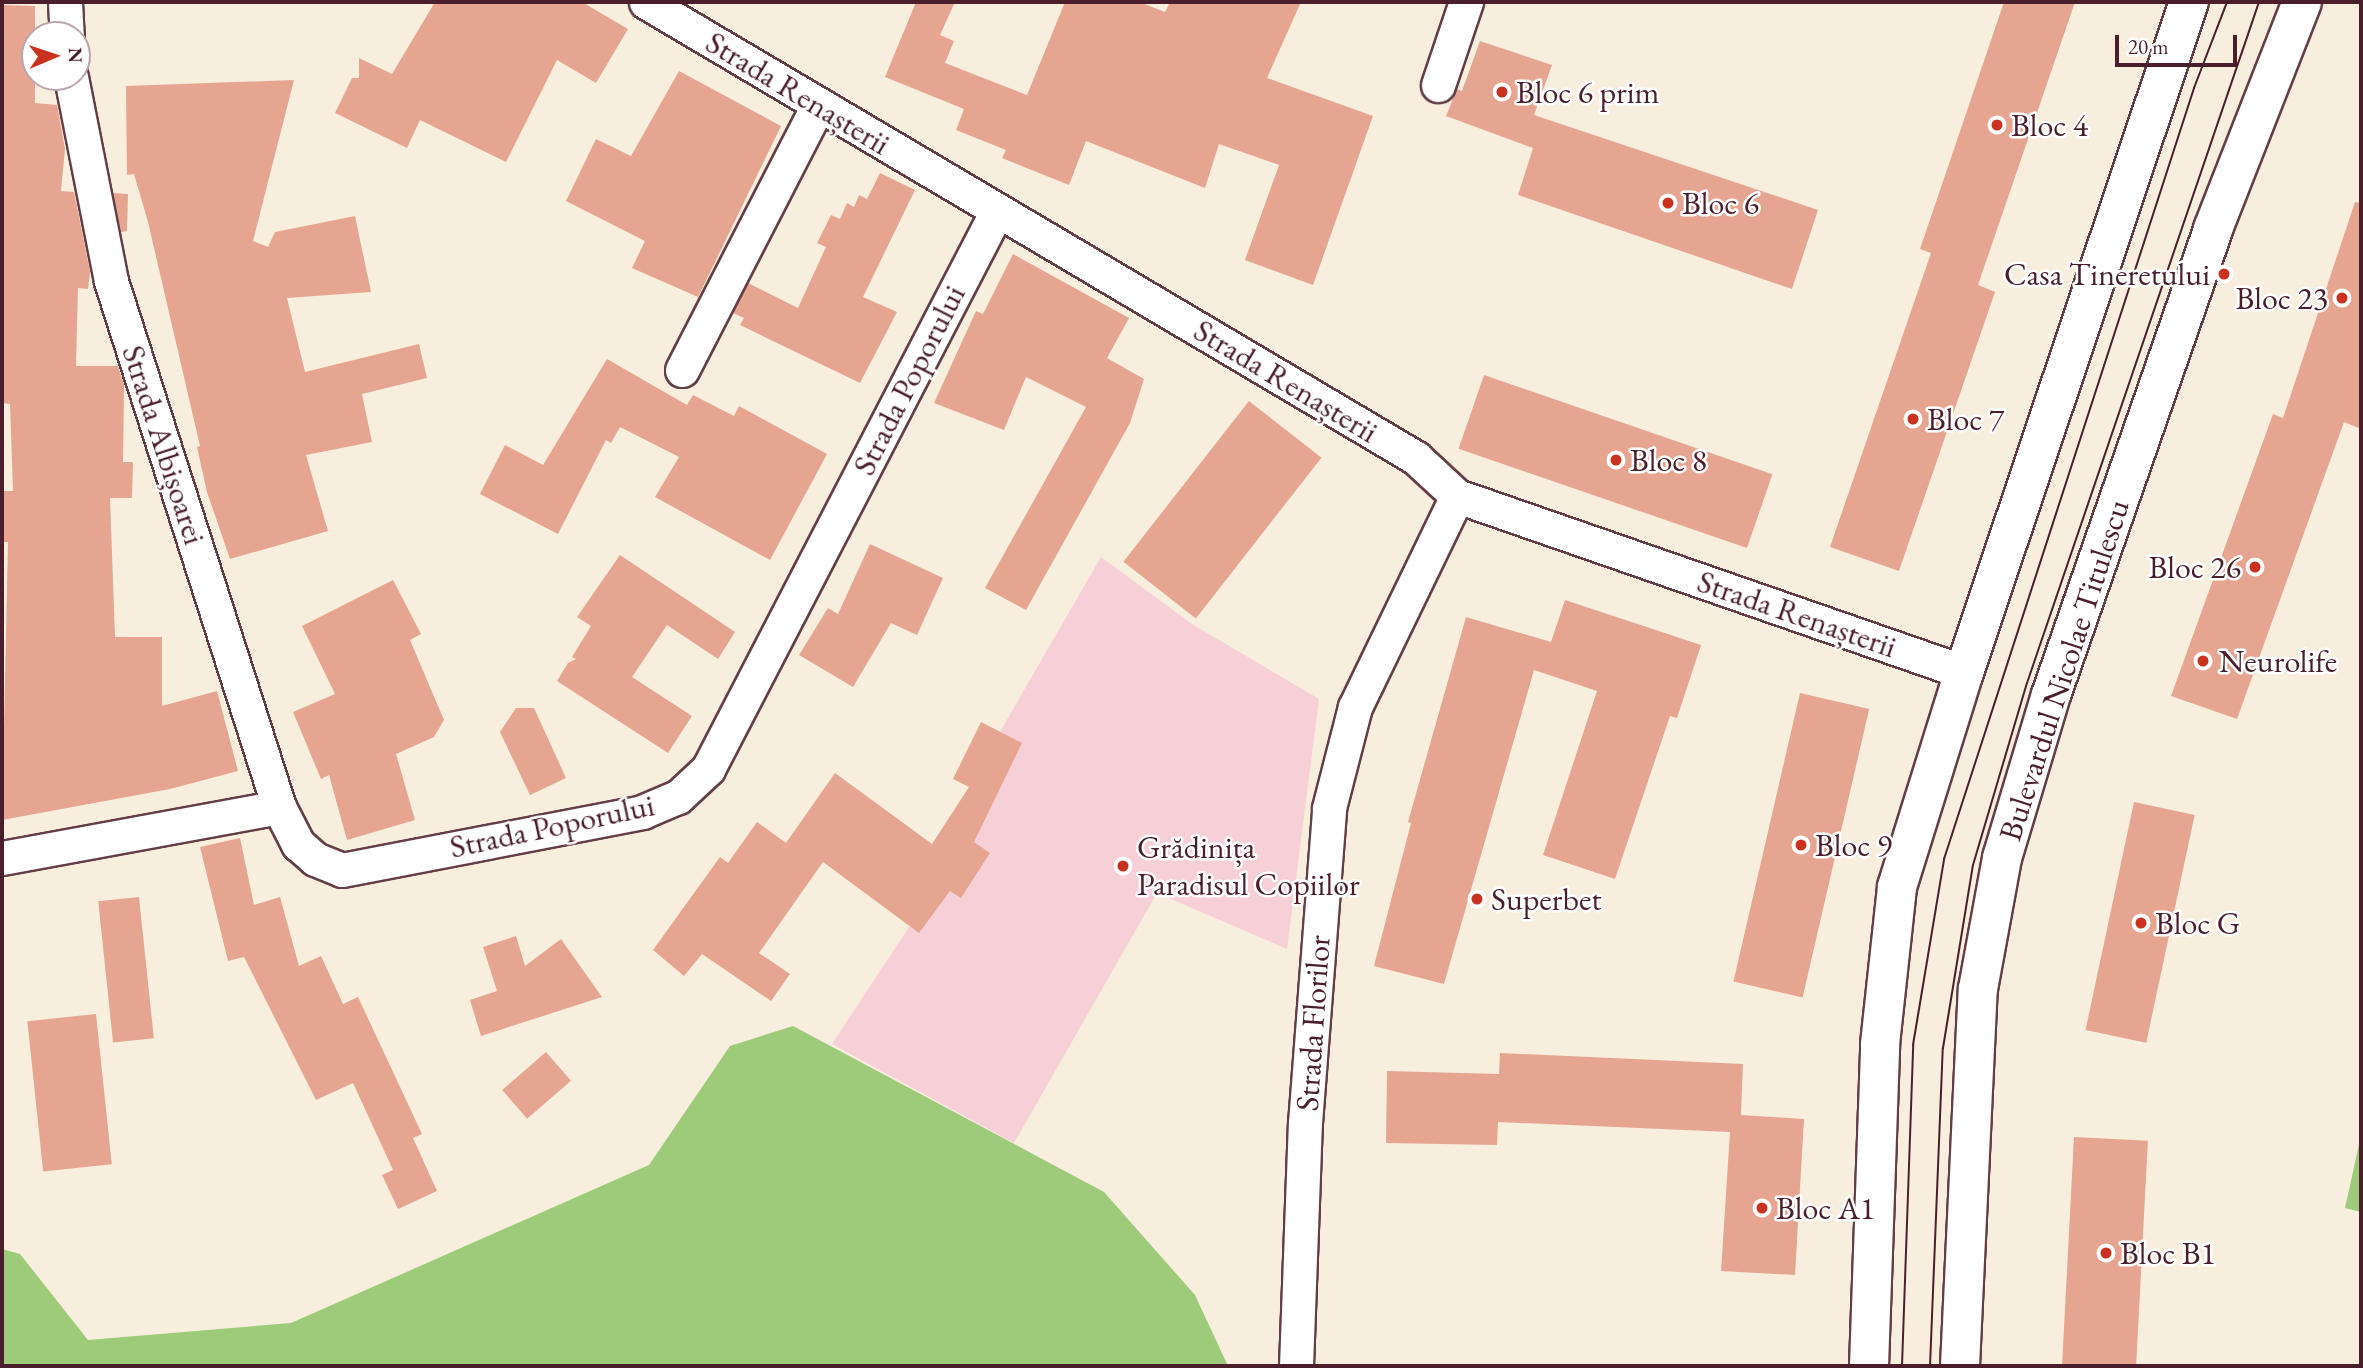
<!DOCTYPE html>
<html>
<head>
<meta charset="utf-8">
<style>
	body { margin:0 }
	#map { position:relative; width:2363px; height:1368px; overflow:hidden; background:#f7eede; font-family:"EB Garamond",serif }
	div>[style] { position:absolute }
	.built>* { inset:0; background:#f6cfd7 }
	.green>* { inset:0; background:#9dcb79 }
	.building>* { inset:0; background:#e6a590; transform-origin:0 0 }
	.roads { filter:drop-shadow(2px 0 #643e46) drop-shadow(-2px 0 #643e46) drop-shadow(0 2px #643e46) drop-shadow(0 -2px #643e46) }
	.minor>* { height:33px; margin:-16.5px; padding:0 16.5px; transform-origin:16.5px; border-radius:16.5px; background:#fff }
	.secondary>* { height:38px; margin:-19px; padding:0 19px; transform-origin:19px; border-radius:19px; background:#fff }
	.tram>* { height:2px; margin:-1px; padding:0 1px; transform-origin:1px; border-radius:1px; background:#4a1f2b }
	.dots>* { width:19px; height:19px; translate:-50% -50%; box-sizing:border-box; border:4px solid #fff; border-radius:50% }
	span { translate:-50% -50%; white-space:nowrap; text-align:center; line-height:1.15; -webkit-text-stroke:5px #fff; paint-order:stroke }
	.poi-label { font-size:32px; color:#4a1f2b }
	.left { translate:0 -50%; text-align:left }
	.right { translate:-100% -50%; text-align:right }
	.street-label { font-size:32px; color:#4a1f2b }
	.frame { position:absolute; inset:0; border:4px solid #4a1f2b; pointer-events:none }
	.north { position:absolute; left:21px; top:21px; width:70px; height:70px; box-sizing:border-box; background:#fff; border:2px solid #b7a5aa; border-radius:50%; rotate:88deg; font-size:19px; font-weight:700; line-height:28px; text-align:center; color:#4a1f2b }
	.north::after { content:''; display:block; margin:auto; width:24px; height:32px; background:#c8321e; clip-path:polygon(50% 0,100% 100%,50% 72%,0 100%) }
	.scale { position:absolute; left:2115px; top:35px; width:122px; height:32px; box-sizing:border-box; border:4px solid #4a1f2b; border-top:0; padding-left:9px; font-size:21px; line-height:24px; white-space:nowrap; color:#4a1f2b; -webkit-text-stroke:5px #fff; paint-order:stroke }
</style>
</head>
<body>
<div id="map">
	<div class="built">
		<div style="clip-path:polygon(1101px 557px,1192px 624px,1319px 699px,1287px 949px,1157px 893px,1014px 1143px,832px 1044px,967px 839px,997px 737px)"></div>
	</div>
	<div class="green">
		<div style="clip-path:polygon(793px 1026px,1104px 1192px,1195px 1295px,1228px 1366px,2px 1366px,2px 1249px,20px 1254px,88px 1340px,291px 1323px,649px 1165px,730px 1046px)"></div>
		<div style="clip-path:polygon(2361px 1135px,2361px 1212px,2345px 1208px)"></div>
	</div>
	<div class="building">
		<div style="clip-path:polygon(435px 2px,582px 2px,628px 29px,596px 83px,557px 60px,506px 162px,420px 120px,407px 148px,335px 113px,352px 78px,359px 78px,359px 58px,392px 74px)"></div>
		<div style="clip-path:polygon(916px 2px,955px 2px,940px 35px,954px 41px,945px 63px,1027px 95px,1065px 2px,1139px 2px,1165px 12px,1170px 2px,1301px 2px,1267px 78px,1373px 116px,1313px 285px,1245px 260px,1279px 165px,1219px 144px,1205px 188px,1086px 141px,1069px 185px,1002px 158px,1006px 150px,956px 130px,964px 109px,885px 77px)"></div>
		<div style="clip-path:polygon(2004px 2px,2075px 2px,1978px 285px,1995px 292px,1899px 571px,1830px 547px,1931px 253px,1920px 249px)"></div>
		<div style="clip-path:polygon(2px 5px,35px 6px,35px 103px,57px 105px,65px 149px,61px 191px,74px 192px,90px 272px,88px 289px,78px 288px,76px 366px,118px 366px,124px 385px,123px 462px,133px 462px,132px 498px,110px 498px,115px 637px,162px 637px,162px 706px,217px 691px,238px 771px,170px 789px,2px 820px,8px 542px,2px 542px,2px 491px,13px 491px,10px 404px,2px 403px)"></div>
		<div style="clip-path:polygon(1480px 41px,1552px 65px,1534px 115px,1818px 210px,1792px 289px,1518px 195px,1533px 148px,1446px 116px,1457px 89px,1462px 91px)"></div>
		<div style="clip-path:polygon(679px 71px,781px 126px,698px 297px,632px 268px,645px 241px,566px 201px,596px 139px,631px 156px)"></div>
		<div style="clip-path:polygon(294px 80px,253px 241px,268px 247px,275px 232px,355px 216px,371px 292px,287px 298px,305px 372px,419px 344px,427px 378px,362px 394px,372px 442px,306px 455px,328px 531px,230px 559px,207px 492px,197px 447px,200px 446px,148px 222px,134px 174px,127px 175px,126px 86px)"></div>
		<div style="clip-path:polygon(880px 173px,915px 190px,863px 297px,897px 312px,860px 383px,740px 325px,744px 318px,733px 313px,748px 283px,798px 308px,826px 247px,817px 243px,831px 215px,840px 219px,847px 203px,854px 207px,859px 195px,867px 199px)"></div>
		<div style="clip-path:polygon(113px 193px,128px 194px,127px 231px,121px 232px)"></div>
		<div style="clip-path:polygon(2355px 202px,2361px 203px,2361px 429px,2344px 422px,2237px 719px,2171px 696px,2273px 414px,2283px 418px)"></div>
		<div style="clip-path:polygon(1013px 254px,1129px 318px,1107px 358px,1144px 379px,1130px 423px,1026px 610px,985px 588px,1086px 407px,1026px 377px,1004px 430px,934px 403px,976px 311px,983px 314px)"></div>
		<div style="clip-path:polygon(607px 359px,687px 405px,693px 395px,734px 416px,739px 406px,827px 454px,770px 560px,655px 497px,679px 457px,620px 427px,611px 443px,606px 440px,558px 534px,480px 494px,505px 445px,543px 465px)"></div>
		<div style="left:1484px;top:375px;width:305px;height:78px;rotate:19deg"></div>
		<div style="left:1249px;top:401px;width:92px;height:204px;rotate:38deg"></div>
		<div style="clip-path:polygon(870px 544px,943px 578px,917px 635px,891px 623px,853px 687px,799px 655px,828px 608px,838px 614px)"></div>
		<div style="clip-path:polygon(620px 555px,735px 632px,718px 659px,667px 625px,632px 677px,692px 716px,668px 753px,557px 681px,568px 663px,576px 659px,572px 657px,591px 626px,577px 617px)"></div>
		<div style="clip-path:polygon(393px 580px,421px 634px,410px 640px,444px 720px,434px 737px,396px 754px,415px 820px,347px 840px,329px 775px,321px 779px,293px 712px,335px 694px,302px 626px)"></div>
		<div style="clip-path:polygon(1565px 600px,1701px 645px,1677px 718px,1670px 716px,1615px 879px,1543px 855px,1597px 691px,1534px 670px,1444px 984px,1374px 966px,1411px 823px,1408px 822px,1466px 617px,1551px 642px)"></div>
		<div style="left:1800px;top:693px;width:71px;height:296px;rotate:13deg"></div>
		<div style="clip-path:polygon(516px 708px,534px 708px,566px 778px,530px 795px,500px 732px)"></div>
		<div style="clip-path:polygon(981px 722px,1022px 743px,974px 842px,990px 853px,961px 898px,950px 891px,919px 933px,823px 862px,759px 953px,790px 974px,771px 1001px,702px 954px,684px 976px,653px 950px,720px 857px,728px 863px,757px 822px,786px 843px,835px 773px,932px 844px,969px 787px,953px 779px)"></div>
		<div style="left:2134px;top:802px;width:62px;height:233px;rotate:12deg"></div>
		<div style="clip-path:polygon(240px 838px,254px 905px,280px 897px,299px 966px,321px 956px,343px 1004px,358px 997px,422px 1134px,413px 1138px,437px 1191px,398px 1209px,382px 1175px,393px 1170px,353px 1083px,316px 1100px,244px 957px,228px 961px,200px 847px)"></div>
		<div style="left:139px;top:897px;width:142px;height:41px;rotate:84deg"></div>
		<div style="clip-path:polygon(516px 936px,525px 966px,561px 939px,602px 997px,481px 1036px,470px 1000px,497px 991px,483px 947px)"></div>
		<div style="left:96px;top:1014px;width:151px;height:69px;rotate:84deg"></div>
		<div style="left:546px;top:1052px;width:38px;height:58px;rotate:49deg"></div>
		<div style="clip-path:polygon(1500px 1053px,1743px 1064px,1741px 1115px,1804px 1119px,1795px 1275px,1721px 1271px,1730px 1132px,1498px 1122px,1497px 1145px,1386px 1143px,1387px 1071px,1499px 1074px)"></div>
		<div style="left:2074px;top:1137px;width:74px;height:229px;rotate:3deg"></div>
	</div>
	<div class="roads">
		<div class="minor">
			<div style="left:65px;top:2px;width:33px;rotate:87deg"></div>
			<div style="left:646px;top:2px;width:895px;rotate:30.63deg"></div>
			<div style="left:1416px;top:458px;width:56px;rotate:42.8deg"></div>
			<div style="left:1457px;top:496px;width:537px;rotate:19.14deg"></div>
			<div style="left:71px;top:77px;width:208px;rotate:78.9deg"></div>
			<div style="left:111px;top:281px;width:552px;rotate:72.29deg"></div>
			<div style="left:279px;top:807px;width:42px;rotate:62.8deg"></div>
			<div style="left:298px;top:844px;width:23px;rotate:41deg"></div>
			<div style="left:315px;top:859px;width:29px;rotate:22deg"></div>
			<div style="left:342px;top:870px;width:306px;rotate:-10.9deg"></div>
			<div style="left:642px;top:812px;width:39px;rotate:-23deg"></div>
			<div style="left:678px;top:797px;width:41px;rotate:-43deg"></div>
			<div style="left:708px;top:769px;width:628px;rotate:-62.62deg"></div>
			<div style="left:1438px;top:85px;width:88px;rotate:-71.4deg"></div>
			<div style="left:682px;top:370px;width:298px;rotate:-62.8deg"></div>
			<div style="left:2px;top:858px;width:282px;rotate:-10.4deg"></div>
			<div style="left:1296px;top:1366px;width:243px;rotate:-87.9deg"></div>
			<div style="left:1305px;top:1123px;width:316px;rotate:-85.6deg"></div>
			<div style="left:1329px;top:808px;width:104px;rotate:-75.6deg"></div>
			<div style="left:1355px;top:707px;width:234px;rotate:-64.2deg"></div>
		</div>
		<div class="secondary">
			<div style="left:1869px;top:1366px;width:322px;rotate:-88deg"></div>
			<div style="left:1880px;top:1044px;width:158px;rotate:-83.8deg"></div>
			<div style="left:1897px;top:887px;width:225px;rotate:-72.7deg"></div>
			<div style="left:1964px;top:672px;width:707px;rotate:-71.44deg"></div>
			<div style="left:1960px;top:1366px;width:377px;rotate:-87.3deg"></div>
			<div style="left:1978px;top:989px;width:133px;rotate:-79.6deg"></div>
			<div style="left:2002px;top:858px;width:170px;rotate:-73.3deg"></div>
			<div style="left:2051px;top:695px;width:493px;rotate:-70.8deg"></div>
			<div style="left:2213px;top:229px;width:244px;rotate:-68.6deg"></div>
		</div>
	</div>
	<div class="tram">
		<div style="left:1902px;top:1366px;width:321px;rotate:-88deg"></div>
		<div style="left:1913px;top:1045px;width:189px;rotate:-80.5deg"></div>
		<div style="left:1944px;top:859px;width:811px;rotate:-72.03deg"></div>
		<div style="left:2194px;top:88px;width:92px;rotate:-69deg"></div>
		<div style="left:1930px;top:1366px;width:318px;rotate:-87.7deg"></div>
		<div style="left:1943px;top:1048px;width:185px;rotate:-80.7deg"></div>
		<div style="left:1973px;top:865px;width:187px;rotate:-73.5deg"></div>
		<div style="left:2026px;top:686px;width:723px;rotate:-71.19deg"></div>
	</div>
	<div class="dots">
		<div style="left:1502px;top:92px;background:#c8321e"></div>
		<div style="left:1997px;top:125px;background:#c8321e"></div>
		<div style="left:1668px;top:203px;background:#c8321e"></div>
		<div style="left:2224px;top:274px;background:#c8321e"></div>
		<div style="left:2342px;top:298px;background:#c8321e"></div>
		<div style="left:1913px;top:419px;background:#c8321e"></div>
		<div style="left:1616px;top:460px;background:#c8321e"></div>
		<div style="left:2255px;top:567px;background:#c8321e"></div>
		<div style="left:2203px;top:661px;background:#c8321e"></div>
		<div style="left:1801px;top:845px;background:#c8321e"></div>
		<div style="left:1123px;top:866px;background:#c8321e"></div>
		<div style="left:1477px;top:899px;background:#c8321e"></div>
		<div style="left:2141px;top:923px;background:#c8321e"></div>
		<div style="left:1762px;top:1208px;background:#c8321e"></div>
		<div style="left:2106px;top:1253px;background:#c8321e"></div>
	</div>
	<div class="poi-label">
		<span class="left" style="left:1516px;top:92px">Bloc 6 prim</span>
		<span class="left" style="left:2011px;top:125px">Bloc 4</span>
		<span class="left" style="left:1682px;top:203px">Bloc 6</span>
		<span class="right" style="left:2210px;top:274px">Casa Tineretului</span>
		<span class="right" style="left:2328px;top:298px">Bloc 23</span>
		<span class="left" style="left:1927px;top:419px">Bloc 7</span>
		<span class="left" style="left:1630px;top:460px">Bloc 8</span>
		<span class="right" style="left:2241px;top:567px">Bloc 26</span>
		<span class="left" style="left:2219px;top:661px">Neurolife</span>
		<span class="left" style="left:1815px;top:845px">Bloc 9</span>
		<span class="left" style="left:1137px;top:866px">Grădinița<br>Paradisul Copiilor</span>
		<span class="left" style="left:1491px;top:899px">Superbet</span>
		<span class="left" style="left:2155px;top:923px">Bloc G</span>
		<span class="left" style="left:1776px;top:1208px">Bloc A1</span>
		<span class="left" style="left:2120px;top:1253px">Bloc B1</span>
	</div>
	<div class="street-label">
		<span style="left:798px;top:93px;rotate:31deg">Strada Renașterii</span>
		<span style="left:909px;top:380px;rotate:-63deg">Strada Poporului</span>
		<span style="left:1286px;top:381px;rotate:31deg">Strada Renașterii</span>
		<span style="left:164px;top:445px;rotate:72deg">Strada Albișoarei</span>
		<span style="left:1797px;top:614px;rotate:19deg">Strada Renașterii</span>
		<span style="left:2064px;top:670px;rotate:-72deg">Bulevardul Nicolae Titulescu</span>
		<span style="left:552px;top:826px;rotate:-12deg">Strada Poporului</span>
		<span style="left:1313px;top:1023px;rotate:-86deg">Strada Florilor</span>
	</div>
	<div class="frame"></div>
	<div class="north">N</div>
	<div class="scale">20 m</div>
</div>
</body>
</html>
